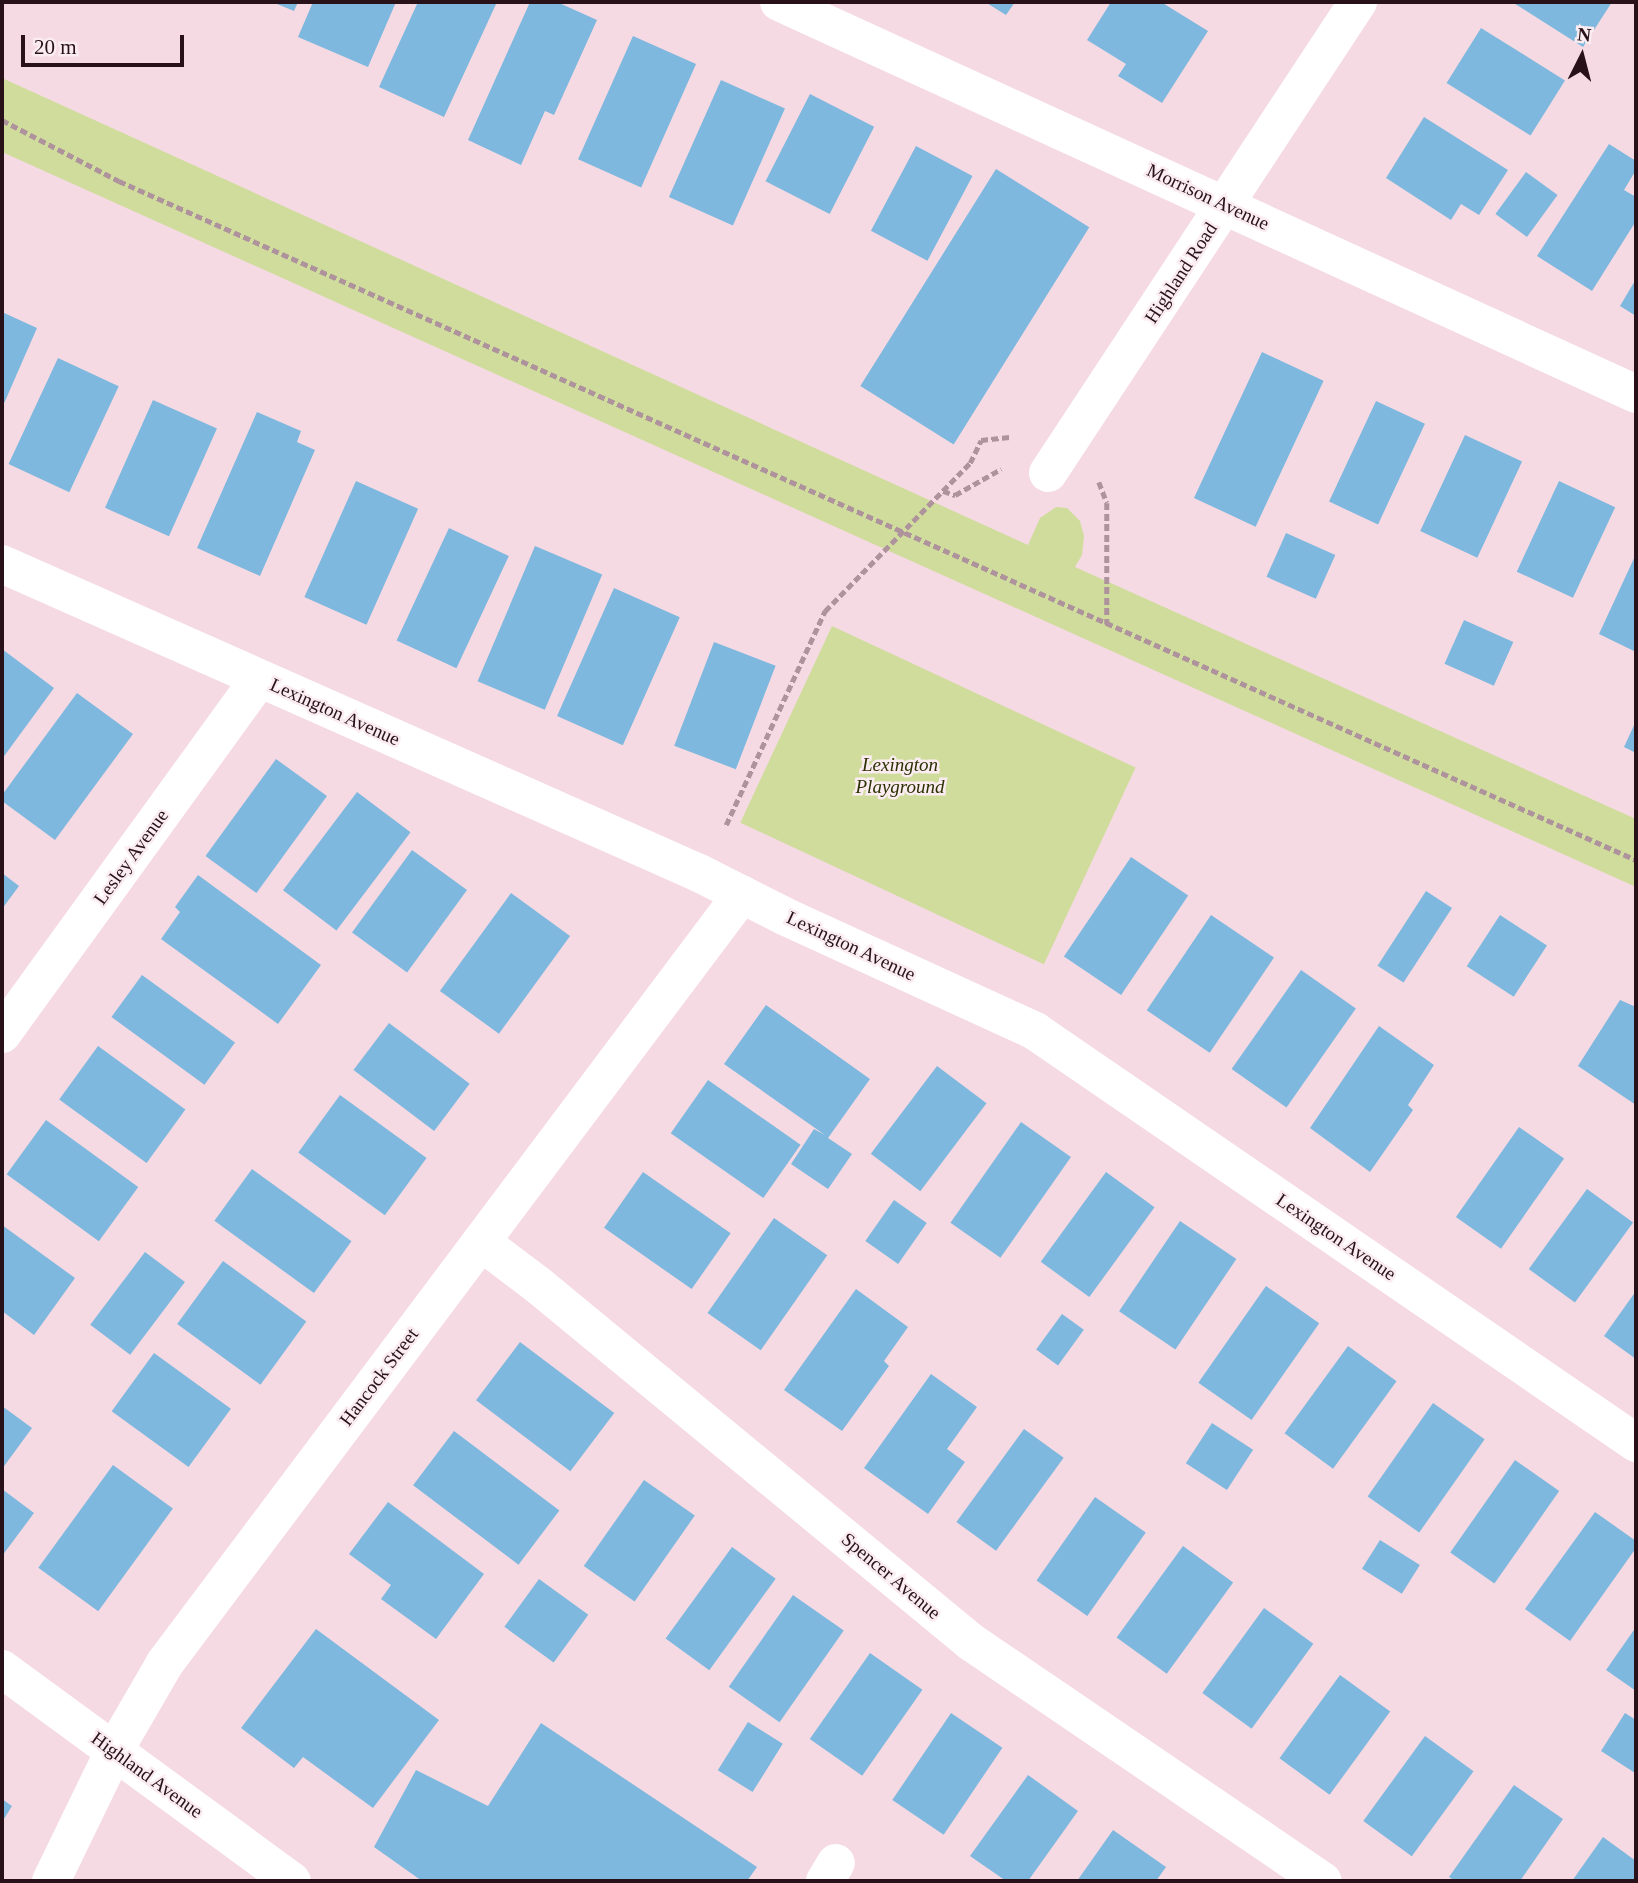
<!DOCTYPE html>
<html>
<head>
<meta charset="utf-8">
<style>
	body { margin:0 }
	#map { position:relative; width:1638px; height:1883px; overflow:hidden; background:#f6dae3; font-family:Georgia,serif }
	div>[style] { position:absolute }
	.green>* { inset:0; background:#cfdc9c; transform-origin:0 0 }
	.building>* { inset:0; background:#7eb8de; transform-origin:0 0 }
	.path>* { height:4.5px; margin-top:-2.25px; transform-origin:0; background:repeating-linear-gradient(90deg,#ae939c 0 7px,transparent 0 10.5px) }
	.minor>* { height:38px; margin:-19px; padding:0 19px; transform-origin:19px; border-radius:19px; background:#fff }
	.tertiary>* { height:38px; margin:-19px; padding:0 19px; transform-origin:19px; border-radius:19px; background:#fff }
	.secondary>* { height:38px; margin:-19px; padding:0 19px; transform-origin:19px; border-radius:19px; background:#fff }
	span { translate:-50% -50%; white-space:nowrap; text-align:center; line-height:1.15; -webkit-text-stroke:5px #faecf0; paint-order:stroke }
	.street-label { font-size:19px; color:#281119 }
	.park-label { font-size:19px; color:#2b3102; font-style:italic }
	.frame { position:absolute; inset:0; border:4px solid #281119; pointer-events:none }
	.north { position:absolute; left:1547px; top:21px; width:70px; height:70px; -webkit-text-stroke:5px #faecf0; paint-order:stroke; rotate:6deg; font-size:19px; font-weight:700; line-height:28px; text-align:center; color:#281119 }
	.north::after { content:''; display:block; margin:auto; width:24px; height:32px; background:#281119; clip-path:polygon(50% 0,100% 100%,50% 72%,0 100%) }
	.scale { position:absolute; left:21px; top:35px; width:163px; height:32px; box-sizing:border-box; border:4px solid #281119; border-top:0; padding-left:9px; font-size:21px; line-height:24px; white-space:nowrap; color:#281119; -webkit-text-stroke:5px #faecf0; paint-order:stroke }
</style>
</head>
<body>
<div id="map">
	<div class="green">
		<div style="clip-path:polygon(2px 78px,1028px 545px,1040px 518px,1056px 507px,1067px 508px,1080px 521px,1084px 536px,1082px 555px,1075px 567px,1636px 819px,1636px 887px,2px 152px)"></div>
		<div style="left:832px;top:626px;width:335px;height:217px;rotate:25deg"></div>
	</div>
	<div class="building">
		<div style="clip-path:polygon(272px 2px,298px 2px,294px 11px)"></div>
		<div style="clip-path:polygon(313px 2px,396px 2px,368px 67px,298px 37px)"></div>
		<div style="clip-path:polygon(418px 2px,497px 2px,444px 117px,379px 87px)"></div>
		<div style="clip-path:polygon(530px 2px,557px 2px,597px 20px,554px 115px,545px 111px,521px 165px,468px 140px)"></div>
		<div style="clip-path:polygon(985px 2px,1015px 2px,1006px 15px)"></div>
		<div style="clip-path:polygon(1111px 2px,1161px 2px,1208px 31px,1162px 103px,1118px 76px,1126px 64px,1087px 40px)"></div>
		<div style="clip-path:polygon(1512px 2px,1612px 2px,1583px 47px)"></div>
		<div style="left:1481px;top:28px;width:99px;height:65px;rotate:32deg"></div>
		<div style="left:633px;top:36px;width:69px;height:135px;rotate:24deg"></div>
		<div style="left:721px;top:80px;width:70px;height:128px;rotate:24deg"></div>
		<div style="left:810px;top:94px;width:72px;height:98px;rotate:27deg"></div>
		<div style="clip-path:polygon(1424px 117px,1508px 170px,1479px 215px,1461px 204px,1451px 220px,1386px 178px)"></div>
		<div style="clip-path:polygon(1609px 144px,1636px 161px,1636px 170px,1624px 190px,1636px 197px,1636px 221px,1592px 291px,1537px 256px)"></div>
		<div style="left:916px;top:146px;width:64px;height:96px;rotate:28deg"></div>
		<div style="left:996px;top:169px;width:110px;height:256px;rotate:32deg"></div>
		<div style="left:1526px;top:172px;width:39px;height:52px;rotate:36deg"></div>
		<div style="clip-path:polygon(1636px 279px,1636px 316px,1620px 306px)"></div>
		<div style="clip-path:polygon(2px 312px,37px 328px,2px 408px)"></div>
		<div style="left:1262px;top:352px;width:68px;height:161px;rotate:25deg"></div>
		<div style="left:58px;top:358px;width:67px;height:117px;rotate:25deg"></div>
		<div style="left:153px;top:400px;width:70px;height:118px;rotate:24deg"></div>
		<div style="left:1376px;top:401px;width:54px;height:111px;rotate:25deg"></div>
		<div style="clip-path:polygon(257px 412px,301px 431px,297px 442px,315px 450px,260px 576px,197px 548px)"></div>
		<div style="left:1465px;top:435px;width:63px;height:106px;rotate:25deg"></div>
		<div style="left:356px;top:481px;width:68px;height:127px;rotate:24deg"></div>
		<div style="left:1559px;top:481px;width:62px;height:100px;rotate:25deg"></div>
		<div style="left:449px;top:528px;width:66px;height:124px;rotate:25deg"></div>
		<div style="left:1286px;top:533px;width:54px;height:48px;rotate:24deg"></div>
		<div style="left:535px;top:546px;width:73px;height:147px;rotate:23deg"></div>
		<div style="clip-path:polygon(1636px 554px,1636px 652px,1599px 634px)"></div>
		<div style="left:614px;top:588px;width:72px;height:140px;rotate:24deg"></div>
		<div style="left:1464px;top:620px;width:54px;height:48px;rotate:24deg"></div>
		<div style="left:714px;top:642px;width:66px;height:111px;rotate:21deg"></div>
		<div style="clip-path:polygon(2px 649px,54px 688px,2px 759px)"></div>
		<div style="clip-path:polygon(77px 693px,133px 734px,55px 840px,2px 801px,2px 795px)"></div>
		<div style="clip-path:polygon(1636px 721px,1636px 753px,1624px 747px)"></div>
		<div style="left:276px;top:759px;width:63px;height:120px;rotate:36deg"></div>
		<div style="left:357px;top:792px;width:67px;height:123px;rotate:37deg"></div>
		<div style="left:412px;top:850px;width:68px;height:102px;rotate:36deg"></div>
		<div style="left:1131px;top:857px;width:69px;height:120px;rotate:34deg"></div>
		<div style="clip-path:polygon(2px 873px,19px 886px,2px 909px)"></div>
		<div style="clip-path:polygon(198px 875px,321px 965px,278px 1024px,161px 939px,180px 912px,175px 907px)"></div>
		<div style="left:1426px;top:891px;width:31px;height:89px;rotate:33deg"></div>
		<div style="left:511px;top:893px;width:73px;height:121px;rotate:36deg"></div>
		<div style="left:1211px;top:915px;width:76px;height:115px;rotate:34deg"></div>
		<div style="left:1500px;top:915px;width:56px;height:61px;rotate:33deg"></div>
		<div style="left:1301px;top:970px;width:67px;height:121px;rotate:35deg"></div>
		<div style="left:142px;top:975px;width:115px;height:52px;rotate:36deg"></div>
		<div style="clip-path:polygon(1620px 1000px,1636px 1007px,1636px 1105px,1578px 1066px)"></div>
		<div style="clip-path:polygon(766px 1005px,870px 1079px,828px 1138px,852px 1154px,828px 1189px,791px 1164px,814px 1129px,825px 1135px,724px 1064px)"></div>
		<div style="left:389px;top:1023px;width:101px;height:59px;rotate:37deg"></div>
		<div style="clip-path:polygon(1379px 1026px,1434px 1065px,1408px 1105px,1413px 1110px,1370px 1172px,1310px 1128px)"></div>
		<div style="left:98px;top:1046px;width:108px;height:66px;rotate:36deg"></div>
		<div style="left:937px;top:1066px;width:62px;height:110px;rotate:37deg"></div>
		<div style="left:708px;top:1080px;width:113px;height:65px;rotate:35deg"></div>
		<div style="left:340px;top:1095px;width:107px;height:71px;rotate:36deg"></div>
		<div style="left:46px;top:1120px;width:114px;height:67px;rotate:36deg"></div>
		<div style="left:1021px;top:1122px;width:61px;height:123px;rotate:35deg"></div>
		<div style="left:1519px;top:1127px;width:55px;height:110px;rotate:35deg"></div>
		<div style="left:252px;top:1169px;width:123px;height:64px;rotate:36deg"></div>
		<div style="left:643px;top:1172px;width:107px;height:68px;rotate:35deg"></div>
		<div style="left:1106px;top:1172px;width:60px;height:111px;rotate:36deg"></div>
		<div style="left:1587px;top:1189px;width:57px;height:99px;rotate:36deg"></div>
		<div style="left:894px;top:1200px;width:40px;height:50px;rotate:35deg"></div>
		<div style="left:774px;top:1218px;width:65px;height:116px;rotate:35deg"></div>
		<div style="left:1180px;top:1221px;width:68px;height:109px;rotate:34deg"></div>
		<div style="clip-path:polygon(2px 1225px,75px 1278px,34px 1335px,2px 1311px)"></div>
		<div style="left:145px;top:1252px;width:50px;height:91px;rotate:37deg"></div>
		<div style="left:223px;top:1261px;width:103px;height:78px;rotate:36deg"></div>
		<div style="left:1266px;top:1286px;width:65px;height:118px;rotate:35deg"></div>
		<div style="clip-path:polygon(856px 1289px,908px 1327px,884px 1361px,889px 1366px,842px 1431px,784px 1390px)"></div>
		<div style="clip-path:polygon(1636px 1291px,1636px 1359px,1604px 1336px)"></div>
		<div style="left:1062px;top:1314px;width:27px;height:44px;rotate:36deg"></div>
		<div style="left:520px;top:1342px;width:118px;height:73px;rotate:37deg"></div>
		<div style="left:1348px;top:1346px;width:60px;height:108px;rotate:36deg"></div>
		<div style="left:154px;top:1353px;width:95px;height:72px;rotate:36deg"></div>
		<div style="clip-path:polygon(931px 1374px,977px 1407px,947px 1449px,965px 1462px,928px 1514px,864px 1468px)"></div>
		<div style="left:1433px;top:1403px;width:63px;height:114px;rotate:35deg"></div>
		<div style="clip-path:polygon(2px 1406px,32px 1428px,2px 1469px)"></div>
		<div style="left:1212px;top:1423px;width:49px;height:48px;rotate:33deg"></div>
		<div style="left:1024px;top:1429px;width:49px;height:115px;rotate:36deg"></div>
		<div style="left:454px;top:1431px;width:132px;height:68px;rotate:37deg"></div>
		<div style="left:1515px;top:1460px;width:54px;height:113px;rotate:35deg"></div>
		<div style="left:113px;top:1465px;width:74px;height:127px;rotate:36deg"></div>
		<div style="left:644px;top:1480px;width:62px;height:105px;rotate:35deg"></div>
		<div style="clip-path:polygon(2px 1489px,34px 1513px,2px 1556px)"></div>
		<div style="left:1095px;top:1497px;width:62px;height:102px;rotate:35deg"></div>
		<div style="clip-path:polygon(388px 1502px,484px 1574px,436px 1639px,381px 1599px,391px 1585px,349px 1554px)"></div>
		<div style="clip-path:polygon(1595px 1512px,1636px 1541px,1636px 1548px,1570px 1641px,1525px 1609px)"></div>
		<div style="left:1380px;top:1540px;width:47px;height:34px;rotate:32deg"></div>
		<div style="left:1183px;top:1546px;width:62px;height:113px;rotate:36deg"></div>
		<div style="left:732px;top:1547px;width:54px;height:113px;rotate:36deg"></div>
		<div style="left:539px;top:1579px;width:61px;height:59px;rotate:36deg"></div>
		<div style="left:793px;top:1595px;width:62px;height:112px;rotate:35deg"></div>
		<div style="left:1264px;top:1608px;width:61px;height:105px;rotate:36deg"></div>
		<div style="clip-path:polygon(1636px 1627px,1636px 1691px,1606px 1670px)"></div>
		<div style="clip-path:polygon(316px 1629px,439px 1720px,373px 1808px,303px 1757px,294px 1768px,241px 1728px)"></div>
		<div style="left:870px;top:1653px;width:64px;height:105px;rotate:35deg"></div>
		<div style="left:1340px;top:1675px;width:62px;height:103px;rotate:36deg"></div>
		<div style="left:951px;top:1713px;width:62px;height:105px;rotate:34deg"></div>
		<div style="clip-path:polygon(1625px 1713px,1636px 1720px,1635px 1773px,1601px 1751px)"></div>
		<div style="left:748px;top:1722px;width:41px;height:57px;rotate:32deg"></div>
		<div style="clip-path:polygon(541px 1723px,757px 1867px,747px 1881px,422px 1881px,374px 1847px,416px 1770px,488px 1806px)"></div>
		<div style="left:1425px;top:1736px;width:60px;height:105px;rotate:36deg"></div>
		<div style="clip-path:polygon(1028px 1775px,1078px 1811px,1028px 1881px,1006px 1881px,970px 1856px)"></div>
		<div style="clip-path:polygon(1514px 1785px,1563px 1819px,1520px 1881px,1455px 1881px,1449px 1877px)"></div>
		<div style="clip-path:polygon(2px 1799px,12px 1806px,2px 1822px)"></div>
		<div style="clip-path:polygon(1113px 1830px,1166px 1867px,1156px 1881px,1077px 1881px)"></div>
		<div style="clip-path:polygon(1603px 1837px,1636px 1861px,1636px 1881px,1572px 1881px)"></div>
	</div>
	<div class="path">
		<div style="left:2px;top:120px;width:132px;rotate:27.5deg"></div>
		<div style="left:119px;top:181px;width:1662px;rotate:24.11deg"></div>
		<div style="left:1099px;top:482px;width:22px;rotate:69deg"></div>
		<div style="left:1107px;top:503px;width:121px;rotate:90deg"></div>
		<div style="left:943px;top:491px;width:13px;rotate:18deg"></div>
		<div style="left:955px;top:495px;width:53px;rotate:-29.5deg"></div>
		<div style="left:726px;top:825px;width:236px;rotate:-65.2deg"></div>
		<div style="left:825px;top:611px;width:207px;rotate:-45.6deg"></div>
		<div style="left:970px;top:463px;width:25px;rotate:-64deg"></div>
		<div style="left:981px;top:440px;width:31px;rotate:-6deg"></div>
	</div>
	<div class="minor">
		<div style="left:1048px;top:473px;width:564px;rotate:-56.65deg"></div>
		<div style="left:2px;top:564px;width:762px;rotate:23.91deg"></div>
		<div style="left:699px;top:873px;width:95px;rotate:26.8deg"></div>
		<div style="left:784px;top:916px;width:276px;rotate:24.6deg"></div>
		<div style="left:1035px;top:1031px;width:729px;rotate:34.43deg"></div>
		<div style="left:2px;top:1034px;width:438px;rotate:-54.1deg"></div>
		<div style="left:481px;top:1242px;width:71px;rotate:37deg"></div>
		<div style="left:538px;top:1285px;width:561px;rotate:39.5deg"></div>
		<div style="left:971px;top:1642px;width:425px;rotate:34.2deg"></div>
		<div style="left:51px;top:1881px;width:144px;rotate:-64.1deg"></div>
		<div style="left:114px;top:1751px;width:102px;rotate:-59.9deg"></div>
		<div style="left:165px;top:1663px;width:961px;rotate:-53.12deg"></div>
		<div style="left:825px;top:1881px;width:21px;rotate:-59deg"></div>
	</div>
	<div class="tertiary">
		<div style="left:779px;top:2px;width:942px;rotate:24.58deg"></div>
	</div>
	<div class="secondary">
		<div style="left:2px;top:1669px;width:359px;rotate:36.2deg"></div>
	</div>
	<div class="street-label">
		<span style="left:1208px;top:197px;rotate:25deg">Morrison Avenue</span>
		<span style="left:1181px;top:273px;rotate:-57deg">Highland Road</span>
		<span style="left:335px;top:712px;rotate:24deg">Lexington Avenue</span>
		<span style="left:131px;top:857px;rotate:-54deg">Lesley Avenue</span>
		<span style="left:851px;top:946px;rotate:25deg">Lexington Avenue</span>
		<span style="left:1336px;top:1237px;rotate:34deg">Lexington Avenue</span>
		<span style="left:379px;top:1377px;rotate:-53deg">Hancock Street</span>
		<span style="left:891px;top:1576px;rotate:40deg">Spencer Avenue</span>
		<span style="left:147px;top:1775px;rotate:36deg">Highland Avenue</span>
	</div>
	<div class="park-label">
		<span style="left:900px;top:776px">Lexington<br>Playground</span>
	</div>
	<div class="frame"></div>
	<div class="north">N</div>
	<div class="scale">20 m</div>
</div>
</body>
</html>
